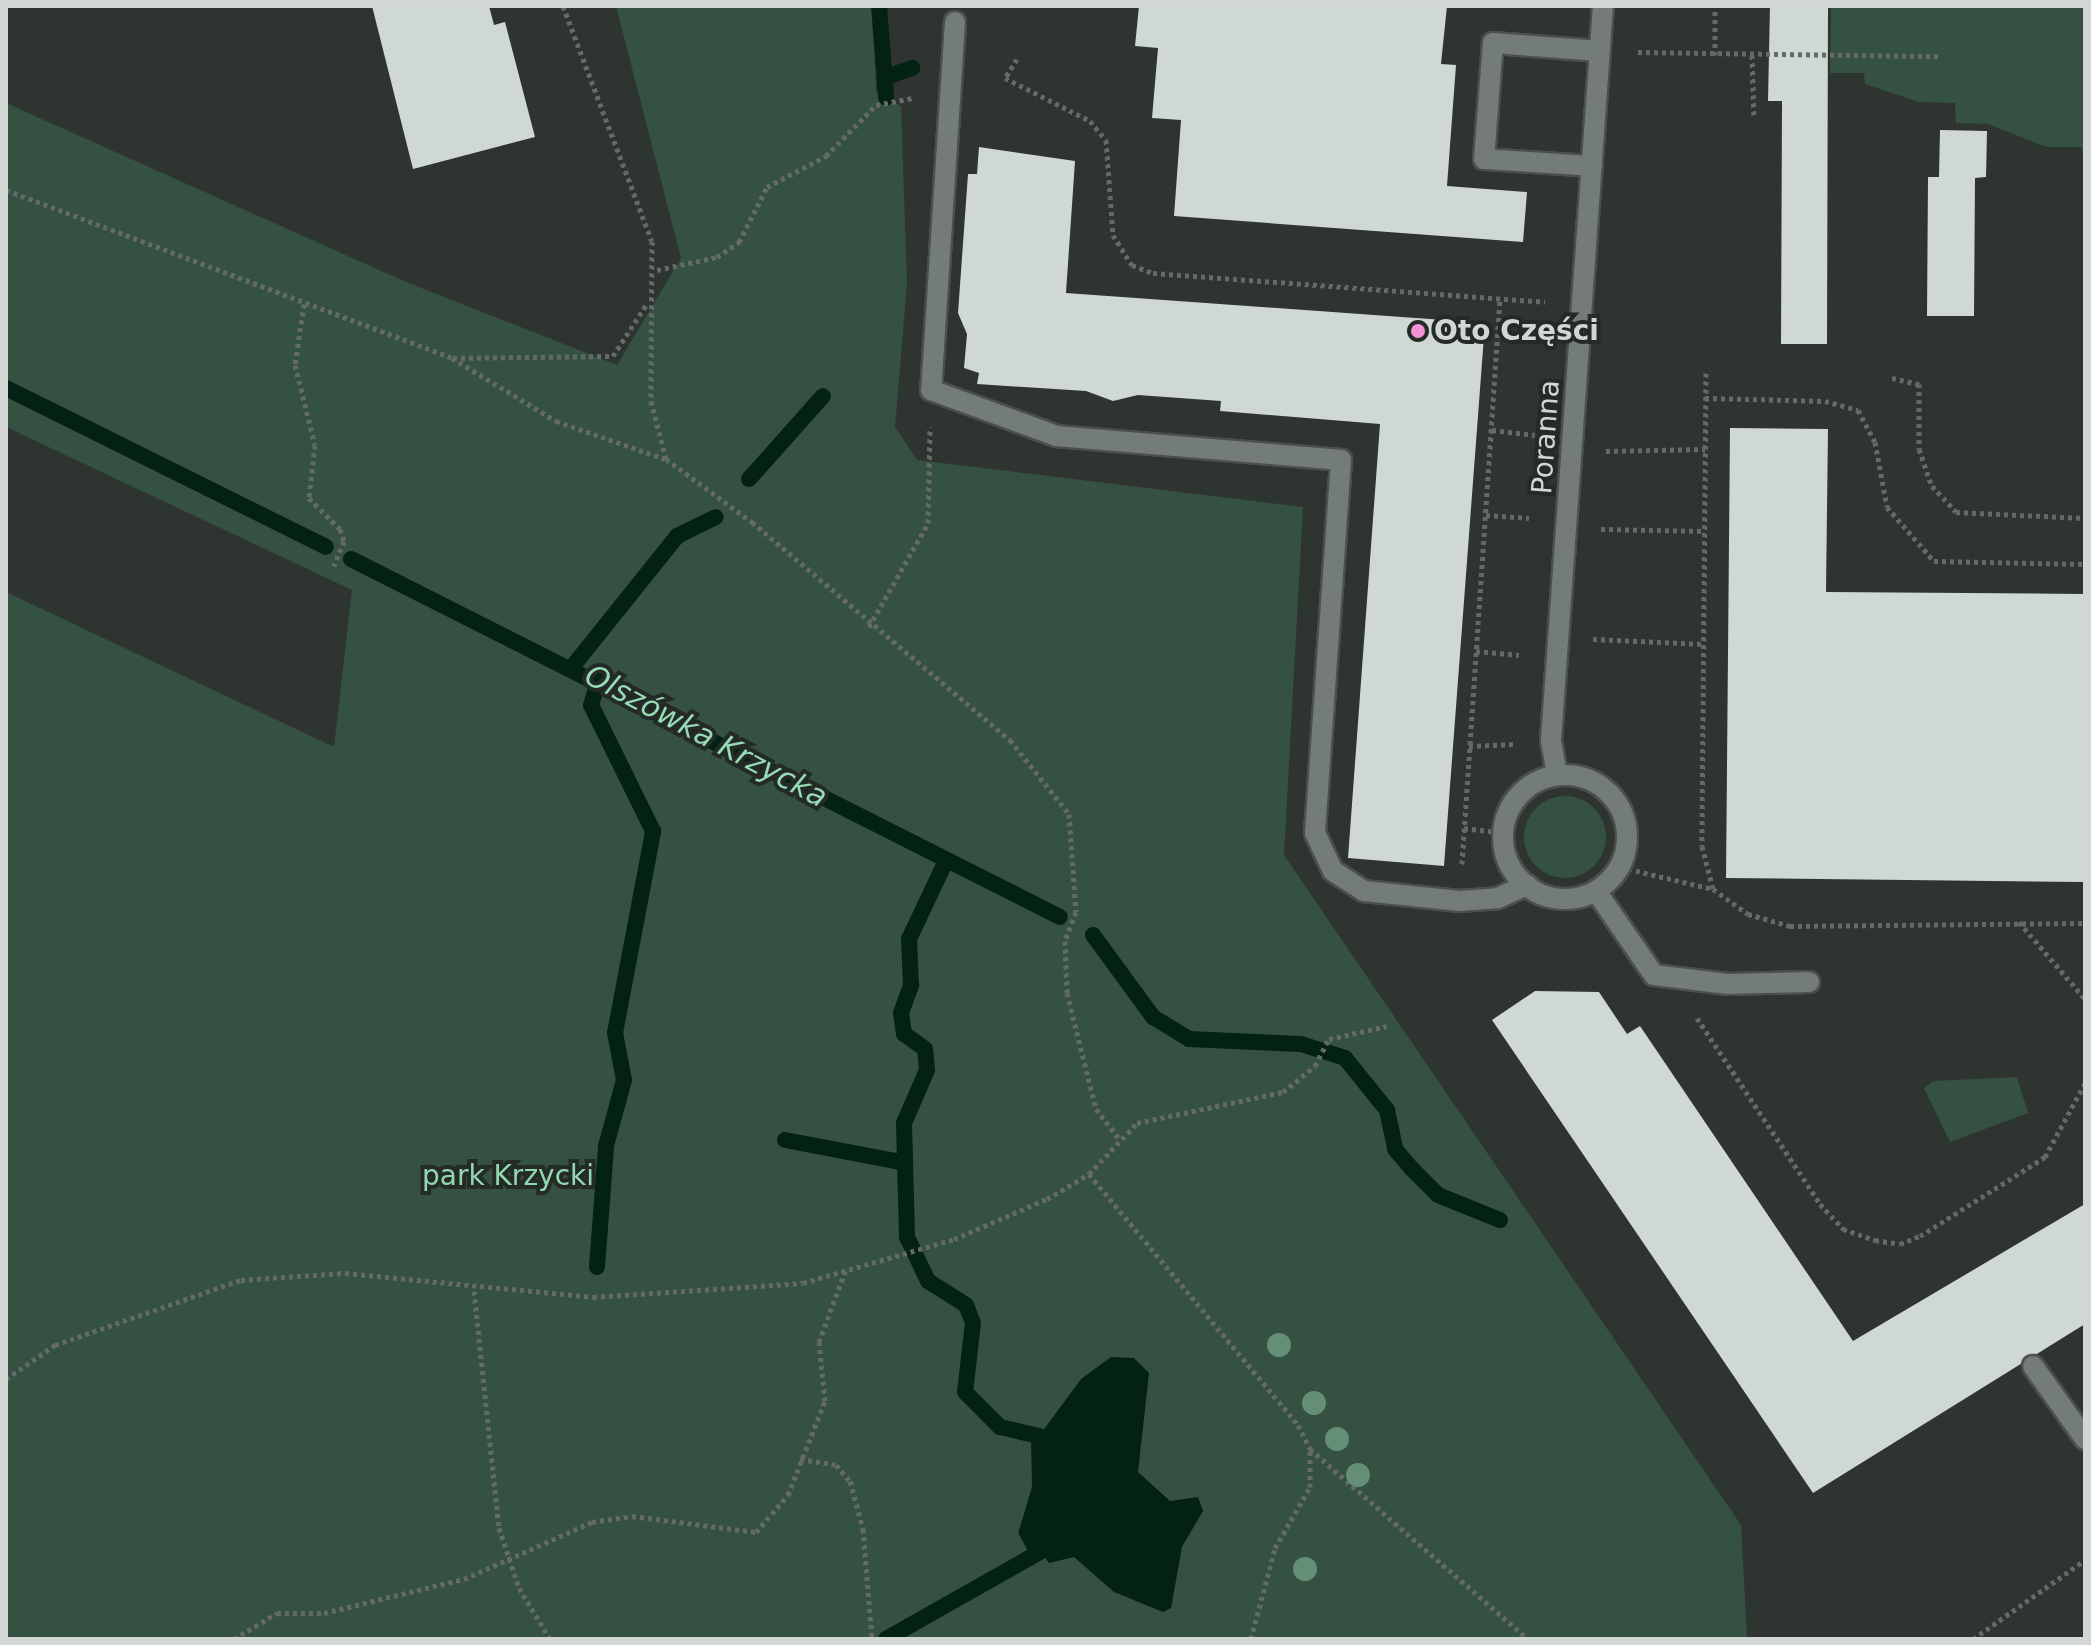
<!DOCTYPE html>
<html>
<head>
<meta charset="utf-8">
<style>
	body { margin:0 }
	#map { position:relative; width:2091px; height:1645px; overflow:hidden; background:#2e3531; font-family:"DejaVu Sans",sans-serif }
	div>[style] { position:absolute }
	.green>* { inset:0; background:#355141 }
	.round { border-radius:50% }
	.water>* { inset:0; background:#032213 }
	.stream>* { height:16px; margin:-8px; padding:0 8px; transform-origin:8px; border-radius:8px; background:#032213 }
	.building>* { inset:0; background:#d0d8d3 }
	.path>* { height:5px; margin-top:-2.5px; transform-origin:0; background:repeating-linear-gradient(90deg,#646a67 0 4px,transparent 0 8px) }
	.roads { filter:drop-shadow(2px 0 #4b504d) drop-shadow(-2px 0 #4b504d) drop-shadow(0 2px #4b504d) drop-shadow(0 -2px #4b504d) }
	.lane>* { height:20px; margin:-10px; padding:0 10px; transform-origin:10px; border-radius:10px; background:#747c77 }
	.street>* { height:20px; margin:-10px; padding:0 10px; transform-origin:10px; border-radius:10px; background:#747c77 }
	.street>.ring { margin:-10px; padding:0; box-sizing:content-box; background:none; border:20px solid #747c77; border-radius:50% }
	.trees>* { width:24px; height:24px; margin:-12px; border-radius:50%; background:#658e76 }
	.dots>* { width:22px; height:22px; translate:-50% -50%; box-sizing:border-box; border:4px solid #242b27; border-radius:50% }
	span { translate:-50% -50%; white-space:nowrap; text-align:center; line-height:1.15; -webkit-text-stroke:8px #242b27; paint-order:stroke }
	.poi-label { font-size:28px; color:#d2d6d4; font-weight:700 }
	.left { translate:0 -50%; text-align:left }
	.street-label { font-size:28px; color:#d2d6d4 }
	.park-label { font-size:28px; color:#92d7af }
	.water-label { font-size:30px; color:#96dbb4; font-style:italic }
	.frame { position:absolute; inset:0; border:8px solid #d2d6d4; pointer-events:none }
</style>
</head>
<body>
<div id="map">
	<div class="green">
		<div style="clip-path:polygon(616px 6px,874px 6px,876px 92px,901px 106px,907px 283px,895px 427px,917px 460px,1303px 507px,1284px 855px,1741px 1525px,1747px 1639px,6px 1639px,6px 592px,334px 747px,352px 590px,6px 427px,6px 103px,406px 282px,617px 365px,681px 258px)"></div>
		<div style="clip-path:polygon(1831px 6px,2085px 6px,2085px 167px,2082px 147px,2047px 147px,1988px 124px,1956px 123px,1955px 103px,1919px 102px,1865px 84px,1864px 73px,1830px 73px)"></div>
		<div class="round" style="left:1524px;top:796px;width:82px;height:82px"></div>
		<div style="clip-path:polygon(2017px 1077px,2028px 1113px,1950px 1142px,1924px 1088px,1933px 1081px)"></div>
	</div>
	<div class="water">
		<div style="clip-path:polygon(1111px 1357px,1134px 1358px,1149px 1373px,1138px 1472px,1170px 1501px,1198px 1497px,1203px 1511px,1182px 1547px,1171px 1608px,1163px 1612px,1114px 1592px,1074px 1557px,1049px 1563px,1027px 1532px,1040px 1488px,1039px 1436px,1081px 1379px)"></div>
	</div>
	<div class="stream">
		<div style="left:879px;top:6px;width:92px;rotate:85.6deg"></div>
		<div style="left:887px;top:77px;width:27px;rotate:-20deg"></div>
		<div style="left:6px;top:388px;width:357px;rotate:26.4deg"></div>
		<div style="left:749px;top:479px;width:111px;rotate:-48.3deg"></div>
		<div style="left:351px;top:559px;width:794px;rotate:26.79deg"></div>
		<div style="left:573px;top:666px;width:166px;rotate:-51.3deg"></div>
		<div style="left:677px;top:536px;width:43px;rotate:-26deg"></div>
		<div style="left:1093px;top:935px;width:102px;rotate:53.8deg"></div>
		<div style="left:1153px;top:1017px;width:42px;rotate:31.4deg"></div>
		<div style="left:1189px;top:1039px;width:112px;rotate:2.6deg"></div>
		<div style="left:1301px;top:1044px;width:46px;rotate:17.7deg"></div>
		<div style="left:1345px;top:1058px;width:67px;rotate:51.1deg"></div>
		<div style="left:1387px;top:1110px;width:40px;rotate:78deg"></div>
		<div style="left:1395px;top:1149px;width:25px;rotate:50deg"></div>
		<div style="left:1411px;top:1168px;width:38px;rotate:45deg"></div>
		<div style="left:1438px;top:1195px;width:67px;rotate:22deg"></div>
		<div style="left:785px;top:1140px;width:117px;rotate:10.8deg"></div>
		<div style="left:597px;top:1267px;width:121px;rotate:-85.7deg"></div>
		<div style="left:606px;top:1146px;width:68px;rotate:-74.7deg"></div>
		<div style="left:624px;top:1080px;width:48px;rotate:-100.8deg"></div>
		<div style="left:615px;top:1033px;width:206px;rotate:-79.3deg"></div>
		<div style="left:653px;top:831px;width:140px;rotate:-116.2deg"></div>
		<div style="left:591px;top:705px;width:28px;rotate:-73deg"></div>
		<div style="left:886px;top:1639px;width:175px;rotate:-29.5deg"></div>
		<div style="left:1038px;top:1553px;width:24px;rotate:-118deg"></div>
		<div style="left:1027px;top:1532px;width:46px;rotate:-73.5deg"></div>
		<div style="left:1040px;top:1488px;width:52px;rotate:-91.1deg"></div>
		<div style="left:1039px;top:1436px;width:40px;rotate:-167deg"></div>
		<div style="left:1000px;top:1427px;width:49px;rotate:-135deg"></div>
		<div style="left:965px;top:1392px;width:69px;rotate:-83.4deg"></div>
		<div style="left:973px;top:1323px;width:19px;rotate:-111deg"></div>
		<div style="left:966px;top:1305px;width:45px;rotate:-147.7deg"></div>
		<div style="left:928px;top:1281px;width:49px;rotate:-115.5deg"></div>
		<div style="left:907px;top:1237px;width:114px;rotate:-91.5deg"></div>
		<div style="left:904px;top:1123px;width:58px;rotate:-66.5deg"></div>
		<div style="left:927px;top:1070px;width:21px;rotate:-95deg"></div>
		<div style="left:925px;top:1049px;width:26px;rotate:-144deg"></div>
		<div style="left:904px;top:1034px;width:21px;rotate:-98deg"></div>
		<div style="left:901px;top:1013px;width:30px;rotate:-70deg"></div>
		<div style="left:911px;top:985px;width:46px;rotate:-92.5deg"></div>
		<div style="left:909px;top:939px;width:84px;rotate:-64.7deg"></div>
	</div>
	<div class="building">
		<div style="clip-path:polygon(372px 6px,489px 6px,494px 25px,505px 22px,535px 137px,413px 169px)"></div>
		<div style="clip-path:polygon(1139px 6px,1447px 6px,1441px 64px,1456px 65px,1447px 186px,1527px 192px,1523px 242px,1174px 216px,1181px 120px,1152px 118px,1158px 48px,1135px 46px)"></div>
		<div style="clip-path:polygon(1770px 6px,1828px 6px,1827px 344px,1781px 344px,1782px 101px,1768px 101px)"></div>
		<div style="clip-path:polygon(1940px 130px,1987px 131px,1986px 177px,1975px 178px,1974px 316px,1927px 316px,1928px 177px,1939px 177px)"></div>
		<div style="clip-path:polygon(979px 147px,1075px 161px,1066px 293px,1485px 323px,1444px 866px,1348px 858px,1380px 424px,1220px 411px,1221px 401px,1138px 395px,1113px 401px,1086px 391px,977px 384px,979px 373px,964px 368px,967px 334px,958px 313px,968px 174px,977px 174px)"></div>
		<div style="clip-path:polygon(1730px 428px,1828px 429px,1826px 592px,2085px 594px,2085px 882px,1726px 878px)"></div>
		<div style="clip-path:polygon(1535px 991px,1599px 992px,1627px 1034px,1640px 1026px,1853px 1341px,2085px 1204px,2085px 1324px,1813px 1493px,1492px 1020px)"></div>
	</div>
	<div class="path">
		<div style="left:563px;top:6px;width:251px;rotate:69.3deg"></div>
		<div style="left:652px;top:241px;width:160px;rotate:90.4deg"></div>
		<div style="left:651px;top:401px;width:60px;rotate:75.5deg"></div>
		<div style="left:666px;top:459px;width:107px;rotate:36.2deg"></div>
		<div style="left:752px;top:522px;width:338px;rotate:40.2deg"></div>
		<div style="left:1010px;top:740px;width:95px;rotate:51.4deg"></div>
		<div style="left:1069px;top:814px;width:98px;rotate:85.9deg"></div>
		<div style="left:1076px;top:912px;width:31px;rotate:111deg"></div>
		<div style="left:1065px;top:941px;width:52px;rotate:87.8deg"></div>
		<div style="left:1067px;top:993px;width:120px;rotate:76deg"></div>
		<div style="left:1096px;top:1109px;width:37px;rotate:52deg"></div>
		<div style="left:1638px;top:52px;width:303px;rotate:0.8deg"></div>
		<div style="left:1715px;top:55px;width:49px;rotate:-90deg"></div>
		<div style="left:1752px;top:55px;width:62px;rotate:88.2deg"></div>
		<div style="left:1017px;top:59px;width:22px;rotate:122deg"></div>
		<div style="left:1005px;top:78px;width:95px;rotate:26.8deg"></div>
		<div style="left:1090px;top:121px;width:25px;rotate:50deg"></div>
		<div style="left:1106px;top:140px;width:95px;rotate:85.8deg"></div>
		<div style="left:1113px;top:235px;width:36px;rotate:58deg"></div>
		<div style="left:1132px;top:265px;width:22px;rotate:21deg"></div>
		<div style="left:1153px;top:273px;width:393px;rotate:4.2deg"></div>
		<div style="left:6px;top:190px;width:477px;rotate:20.6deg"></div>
		<div style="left:452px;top:358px;width:122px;rotate:31.2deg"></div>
		<div style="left:556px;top:421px;width:115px;rotate:19.2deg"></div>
		<div style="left:657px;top:270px;width:61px;rotate:-12.2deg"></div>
		<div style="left:717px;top:257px;width:27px;rotate:-34deg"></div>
		<div style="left:739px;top:242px;width:62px;rotate:-63deg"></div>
		<div style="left:767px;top:187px;width:67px;rotate:-27.7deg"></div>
		<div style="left:826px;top:156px;width:71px;rotate:-45.6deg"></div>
		<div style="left:876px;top:105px;width:37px;rotate:-11deg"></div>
		<div style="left:304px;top:304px;width:62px;rotate:98.4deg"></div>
		<div style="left:295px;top:365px;width:82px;rotate:76deg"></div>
		<div style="left:315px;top:445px;width:53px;rotate:96.5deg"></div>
		<div style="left:309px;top:498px;width:44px;rotate:45deg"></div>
		<div style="left:340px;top:529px;width:13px;rotate:72deg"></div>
		<div style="left:344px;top:541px;width:27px;rotate:112deg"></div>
		<div style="left:453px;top:358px;width:160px;rotate:-0.7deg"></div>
		<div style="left:613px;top:356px;width:61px;rotate:-57.1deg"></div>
		<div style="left:1706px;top:373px;width:473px;rotate:90.5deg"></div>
		<div style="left:1702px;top:846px;width:44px;rotate:75.7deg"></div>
		<div style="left:1892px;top:378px;width:28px;rotate:13deg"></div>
		<div style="left:1919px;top:384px;width:65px;rotate:90deg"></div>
		<div style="left:1919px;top:449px;width:39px;rotate:71deg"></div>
		<div style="left:1932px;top:486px;width:35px;rotate:47deg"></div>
		<div style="left:1956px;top:512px;width:129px;rotate:2.7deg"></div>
		<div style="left:1705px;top:398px;width:120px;rotate:1.4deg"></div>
		<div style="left:1825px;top:401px;width:34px;rotate:15deg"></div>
		<div style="left:1858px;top:410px;width:36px;rotate:62deg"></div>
		<div style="left:1875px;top:442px;width:66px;rotate:79.5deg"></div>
		<div style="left:1887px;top:507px;width:72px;rotate:49deg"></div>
		<div style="left:1934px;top:561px;width:151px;rotate:1.1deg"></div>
		<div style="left:1492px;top:430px;width:43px;rotate:6.6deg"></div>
		<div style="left:1606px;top:451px;width:99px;rotate:-1.2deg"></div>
		<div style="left:1486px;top:515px;width:43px;rotate:4deg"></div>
		<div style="left:1601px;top:529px;width:103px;rotate:1.1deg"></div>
		<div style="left:869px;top:627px;width:120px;rotate:-60.4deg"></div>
		<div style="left:928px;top:523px;width:96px;rotate:-88.8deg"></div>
		<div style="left:1593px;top:639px;width:111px;rotate:2.6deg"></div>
		<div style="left:1476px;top:651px;width:43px;rotate:5.3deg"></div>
		<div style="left:1469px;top:746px;width:46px;rotate:-2.5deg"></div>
		<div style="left:1464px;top:828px;width:40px;rotate:7.1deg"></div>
		<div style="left:1462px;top:864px;width:567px;rotate:-86.16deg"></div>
		<div style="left:1628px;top:869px;width:87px;rotate:13.2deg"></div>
		<div style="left:1713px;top:889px;width:43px;rotate:35.5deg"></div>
		<div style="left:1748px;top:914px;width:44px;rotate:15.9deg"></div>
		<div style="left:1790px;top:926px;width:295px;rotate:-0.6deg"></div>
		<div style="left:2019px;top:922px;width:101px;rotate:49.4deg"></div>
		<div style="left:1697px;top:1018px;width:223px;rotate:56.5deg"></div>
		<div style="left:1820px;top:1204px;width:34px;rotate:47deg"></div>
		<div style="left:1843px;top:1229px;width:34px;rotate:19deg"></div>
		<div style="left:1875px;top:1240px;width:25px;rotate:9deg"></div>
		<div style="left:1900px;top:1244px;width:22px;rotate:-22deg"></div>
		<div style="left:1920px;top:1236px;width:148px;rotate:-32.3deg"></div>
		<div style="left:2045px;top:1157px;width:84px;rotate:-61.6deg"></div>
		<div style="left:1089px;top:1174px;width:327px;rotate:50.2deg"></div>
		<div style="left:1298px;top:1425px;width:27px;rotate:63deg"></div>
		<div style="left:1310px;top:1449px;width:289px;rotate:41.1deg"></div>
		<div style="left:474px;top:1291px;width:238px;rotate:84deg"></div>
		<div style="left:499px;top:1528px;width:63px;rotate:71.6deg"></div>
		<div style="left:519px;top:1588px;width:60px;rotate:58.7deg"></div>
		<div style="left:6px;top:1379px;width:60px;rotate:-34.8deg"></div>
		<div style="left:55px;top:1345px;width:197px;rotate:-19.3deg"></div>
		<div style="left:241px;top:1280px;width:104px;rotate:-3.9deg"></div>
		<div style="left:345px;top:1273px;width:249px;rotate:5.5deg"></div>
		<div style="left:593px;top:1297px;width:210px;rotate:-3.8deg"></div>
		<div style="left:803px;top:1283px;width:157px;rotate:-16.2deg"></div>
		<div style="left:954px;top:1239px;width:101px;rotate:-23.3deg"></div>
		<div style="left:1047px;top:1199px;width:49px;rotate:-30.8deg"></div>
		<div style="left:1089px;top:1174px;width:70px;rotate:-46.7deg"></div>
		<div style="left:1137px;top:1123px;width:149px;rotate:-12deg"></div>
		<div style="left:1283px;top:1092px;width:41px;rotate:-39.1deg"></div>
		<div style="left:1315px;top:1066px;width:30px;rotate:-63deg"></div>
		<div style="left:1329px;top:1039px;width:59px;rotate:-12.6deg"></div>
		<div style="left:800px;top:1459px;width:36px;rotate:9deg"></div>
		<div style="left:836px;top:1465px;width:21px;rotate:49deg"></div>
		<div style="left:850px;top:1481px;width:50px;rotate:74.8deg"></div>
		<div style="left:863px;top:1529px;width:110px;rotate:85.3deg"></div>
		<div style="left:234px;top:1639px;width:50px;rotate:-31.2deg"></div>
		<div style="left:277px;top:1613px;width:47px"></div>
		<div style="left:324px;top:1613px;width:144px;rotate:-13.7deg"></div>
		<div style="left:464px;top:1579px;width:140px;rotate:-24deg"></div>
		<div style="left:592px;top:1522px;width:40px;rotate:-8.5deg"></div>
		<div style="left:632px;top:1516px;width:125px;rotate:7.4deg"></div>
		<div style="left:756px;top:1532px;width:49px;rotate:-49.1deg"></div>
		<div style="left:788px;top:1495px;width:101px;rotate:-68.5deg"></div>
		<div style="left:825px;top:1401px;width:59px;rotate:-95.8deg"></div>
		<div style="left:819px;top:1342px;width:78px;rotate:-69.7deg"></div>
		<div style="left:1251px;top:1639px;width:94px;rotate:-75.2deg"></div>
		<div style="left:1275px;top:1548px;width:70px;rotate:-60.2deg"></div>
		<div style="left:1310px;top:1487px;width:38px;rotate:-90deg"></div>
		<div style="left:1973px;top:1639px;width:137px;rotate:-35.2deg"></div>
	</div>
	<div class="roads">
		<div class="lane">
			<div style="left:955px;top:22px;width:369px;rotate:93.7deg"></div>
			<div style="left:931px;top:390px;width:134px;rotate:20.1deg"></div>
			<div style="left:1057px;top:436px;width:285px;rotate:4.8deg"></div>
			<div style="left:1341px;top:460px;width:374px;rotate:94deg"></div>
			<div style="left:1315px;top:833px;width:42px;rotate:64.7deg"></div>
			<div style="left:1333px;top:871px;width:37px;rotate:33deg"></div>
			<div style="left:1364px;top:891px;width:96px;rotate:6deg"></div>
			<div style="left:1459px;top:901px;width:39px;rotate:-4deg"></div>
			<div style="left:1498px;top:898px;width:32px;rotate:-24deg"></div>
			<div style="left:1592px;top:166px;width:108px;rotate:-176.3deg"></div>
			<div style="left:1484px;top:159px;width:116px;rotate:-85.6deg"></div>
			<div style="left:1493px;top:43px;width:107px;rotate:4.3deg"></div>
			<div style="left:1596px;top:891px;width:102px;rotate:55.4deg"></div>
			<div style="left:1654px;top:975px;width:74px;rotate:7deg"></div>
			<div style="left:1727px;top:984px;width:82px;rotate:-1.4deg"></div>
			<div style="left:2033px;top:1366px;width:90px;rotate:54.5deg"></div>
		</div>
		<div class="street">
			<div style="left:1557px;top:775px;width:36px;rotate:-100deg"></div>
			<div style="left:1551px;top:740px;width:736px;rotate:-85.95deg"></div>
			<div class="ring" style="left:1503px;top:775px;width:104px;height:104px"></div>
		</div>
	</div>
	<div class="trees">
		<div style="left:1279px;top:1345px"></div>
		<div style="left:1314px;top:1403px"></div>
		<div style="left:1337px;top:1439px"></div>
		<div style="left:1358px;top:1475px"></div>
		<div style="left:1305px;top:1569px"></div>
	</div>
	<div class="dots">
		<div style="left:1418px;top:331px;background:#f391d6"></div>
	</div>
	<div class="poi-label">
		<span class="left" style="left:1434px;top:331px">Oto Części</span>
	</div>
	<div class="street-label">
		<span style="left:1546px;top:437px;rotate:-86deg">Poranna</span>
	</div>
	<div class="park-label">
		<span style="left:508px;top:1176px">park Krzycki</span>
	</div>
	<div class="water-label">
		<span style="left:706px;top:736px;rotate:28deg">Olszówka Krzycka</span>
	</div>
	<div class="frame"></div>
</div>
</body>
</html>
